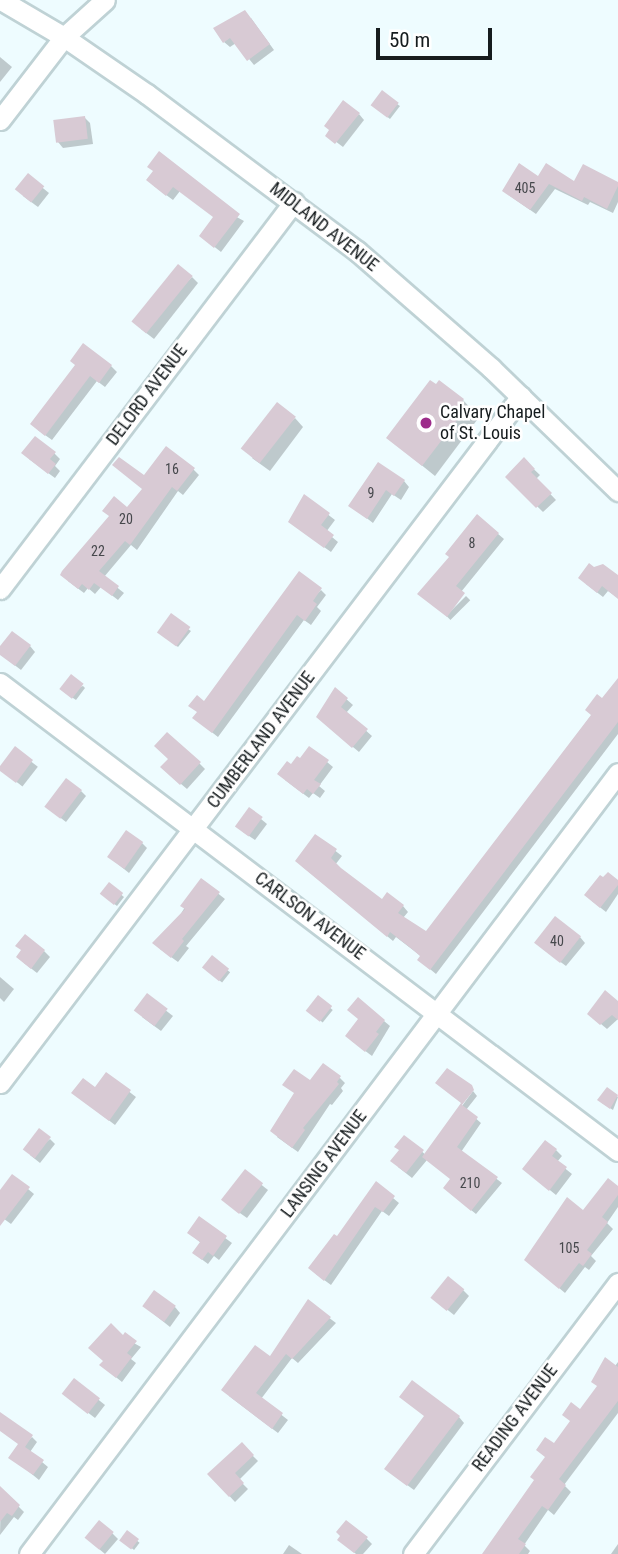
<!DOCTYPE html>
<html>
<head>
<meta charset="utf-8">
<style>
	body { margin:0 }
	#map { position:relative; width:618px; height:1554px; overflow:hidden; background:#eefcff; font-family:"Roboto Condensed",sans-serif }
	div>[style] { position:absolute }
	.shadow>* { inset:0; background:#0003; transform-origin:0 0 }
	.building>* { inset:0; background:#d8cad4; transform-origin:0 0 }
	.roads { filter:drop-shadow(2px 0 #bfd2d5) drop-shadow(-2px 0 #bfd2d5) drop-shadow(0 2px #bfd2d5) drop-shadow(0 -2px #bfd2d5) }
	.minor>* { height:19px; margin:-9.5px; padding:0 9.5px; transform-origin:9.5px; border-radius:9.5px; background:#fff }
	.dots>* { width:19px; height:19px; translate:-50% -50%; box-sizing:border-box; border:4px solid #fff; border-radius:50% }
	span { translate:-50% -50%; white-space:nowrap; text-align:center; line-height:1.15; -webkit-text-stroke:5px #fff; paint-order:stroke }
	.number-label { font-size:14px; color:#46484c }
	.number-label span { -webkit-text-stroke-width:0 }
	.street-label { font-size:18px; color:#161c1e }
	.poi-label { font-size:18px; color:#161c1e }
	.left { translate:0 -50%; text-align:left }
	.scale { position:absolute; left:376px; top:28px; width:116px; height:32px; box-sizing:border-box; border:4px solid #161c1e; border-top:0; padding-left:9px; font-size:21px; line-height:24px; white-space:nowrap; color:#161c1e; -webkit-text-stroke:5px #fff; paint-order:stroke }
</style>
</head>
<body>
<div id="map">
	<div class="shadow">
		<div style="clip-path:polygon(251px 18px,274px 50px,254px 65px,236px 43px,230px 47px,224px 42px)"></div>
		<div style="clip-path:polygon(0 57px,12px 67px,0 82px)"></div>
		<div style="clip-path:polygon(397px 104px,400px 106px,390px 119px,375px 107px)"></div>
		<div style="clip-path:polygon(359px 114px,364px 120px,343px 147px,331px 138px)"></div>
		<div style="clip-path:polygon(84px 117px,90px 123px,93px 144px,63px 148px,58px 142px)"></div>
		<div style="clip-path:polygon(154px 172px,244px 221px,221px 252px,207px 241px,215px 217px,180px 191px,173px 200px,154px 186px)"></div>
		<div style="clip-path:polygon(28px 176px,49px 193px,38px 207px,23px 196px)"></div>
		<div style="clip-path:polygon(538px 178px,575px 184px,618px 184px,618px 202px,613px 213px,590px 202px,588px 205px,555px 189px,536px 214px,510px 196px)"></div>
		<div style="clip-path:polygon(192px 277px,198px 283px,154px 339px,141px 329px)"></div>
		<div style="clip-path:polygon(77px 365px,111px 366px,117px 372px,105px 387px,97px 381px,52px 440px,38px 430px)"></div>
		<div style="clip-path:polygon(463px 400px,474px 412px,472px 415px,477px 420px,435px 476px,388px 438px)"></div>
		<div style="clip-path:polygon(295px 418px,303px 427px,270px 471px,252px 458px)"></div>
		<div style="clip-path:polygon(54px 453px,60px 459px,55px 466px,60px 471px,55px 478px,29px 459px)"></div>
		<div style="clip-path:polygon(524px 460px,540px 475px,536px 479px,556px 500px,543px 512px,507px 477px)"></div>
		<div style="clip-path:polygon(193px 469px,199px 475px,183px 495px,178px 491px,137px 550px,131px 545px,104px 577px,124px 593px,118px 600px,101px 587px,95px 594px,88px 588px,84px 593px,68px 581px,144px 490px,144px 478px)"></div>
		<div style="clip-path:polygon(404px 481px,409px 487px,401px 500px,392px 494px,373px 523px,351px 506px)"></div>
		<div style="clip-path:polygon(304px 496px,335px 520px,326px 532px,338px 542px,331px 552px,296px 527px)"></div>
		<div style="clip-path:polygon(478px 517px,504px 539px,461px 592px,446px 616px,451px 558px)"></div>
		<div style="clip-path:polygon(618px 577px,618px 598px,608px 591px,603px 597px,586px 584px)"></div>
		<div style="clip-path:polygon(321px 590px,326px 595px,317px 607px,321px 611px,311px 625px,304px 620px,218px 737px,200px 723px,205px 704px)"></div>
		<div style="left:466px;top:596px;width:6px;height:28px;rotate:45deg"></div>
		<div style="clip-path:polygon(188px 629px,191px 631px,178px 647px,162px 634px)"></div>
		<div style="clip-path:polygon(30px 646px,35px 652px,21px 670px,0 654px,0 649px)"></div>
		<div style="clip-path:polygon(618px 680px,618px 734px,436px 974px,425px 965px,422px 957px,396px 937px,393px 941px,303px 867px,316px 836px,342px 856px,335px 865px,382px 902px,403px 906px,408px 912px,403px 918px,427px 933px)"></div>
		<div style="clip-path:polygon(83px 686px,85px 688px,76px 700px,64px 692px)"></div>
		<div style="clip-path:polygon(336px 690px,353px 705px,346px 713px,372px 736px,359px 752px,324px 723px)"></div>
		<div style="left:15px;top:749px;width:29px;height:25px;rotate:38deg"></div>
		<div style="clip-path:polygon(170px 759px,199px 763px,205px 769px,187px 789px,168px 773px)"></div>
		<div style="clip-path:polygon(327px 762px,333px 767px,319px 786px,325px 791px,320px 798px,313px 793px,309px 798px,285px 780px,291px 766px)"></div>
		<div style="clip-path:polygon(81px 791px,86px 796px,66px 822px,53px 812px)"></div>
		<div style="clip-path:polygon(261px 819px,267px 824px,255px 840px,243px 832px)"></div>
		<div style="clip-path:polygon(142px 843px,147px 848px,129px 873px,114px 861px)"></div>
		<div style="clip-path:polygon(201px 880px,225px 899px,186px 946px,189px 948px,178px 962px,160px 949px)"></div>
		<div style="clip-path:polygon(618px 882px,618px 894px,606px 912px,592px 901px)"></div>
		<div style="clip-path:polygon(109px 885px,124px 897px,117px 906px,104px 896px)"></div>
		<div style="clip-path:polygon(580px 937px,585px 943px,566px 966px,543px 949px)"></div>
		<div style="clip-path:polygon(44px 951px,50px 957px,37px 973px,24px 963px)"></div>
		<div style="left:212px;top:958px;width:23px;height:13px;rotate:38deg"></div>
		<div style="clip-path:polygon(0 977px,14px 989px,4px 1002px,0 998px)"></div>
		<div style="clip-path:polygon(147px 996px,173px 1016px,161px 1031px,142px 1017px)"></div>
		<div style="left:318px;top:998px;width:19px;height:16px;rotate:39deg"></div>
		<div style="clip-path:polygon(618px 1003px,618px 1019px,607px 1029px,595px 1019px)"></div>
		<div style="clip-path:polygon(384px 1021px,390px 1026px,372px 1056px,352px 1041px)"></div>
		<div style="clip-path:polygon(106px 1074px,136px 1097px,115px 1125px,73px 1093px,95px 1089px)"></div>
		<div style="clip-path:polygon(340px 1078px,345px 1083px,341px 1088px,343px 1091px,332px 1105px,330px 1104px,298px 1152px,277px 1137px,311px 1083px)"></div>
		<div style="clip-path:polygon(607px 1089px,618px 1097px,613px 1110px,602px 1103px)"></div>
		<div style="clip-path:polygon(473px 1091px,477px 1096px,466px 1110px,481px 1123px,461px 1152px,502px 1183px,476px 1214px,450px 1193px,452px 1179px,427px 1160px,412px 1178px,398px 1167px,404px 1137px,426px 1155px)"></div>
		<div style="clip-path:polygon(50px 1139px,55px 1144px,40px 1163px,30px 1155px)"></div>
		<div style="clip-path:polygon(556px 1150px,562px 1156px,557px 1162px,572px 1174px,556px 1195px,530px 1174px)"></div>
		<div style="clip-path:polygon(245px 1172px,268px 1190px,247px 1218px,230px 1206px)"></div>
		<div style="clip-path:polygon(376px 1184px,399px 1203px,389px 1216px,382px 1211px,331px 1285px,316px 1274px)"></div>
		<div style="clip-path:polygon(618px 1188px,618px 1207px,607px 1223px,613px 1229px,591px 1256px,596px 1261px,589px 1270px,585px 1267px,565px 1293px,532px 1265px,583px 1212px)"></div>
		<div style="clip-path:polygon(28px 1189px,34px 1194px,11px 1224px,0 1216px,0 1192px)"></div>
		<div style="clip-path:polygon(199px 1219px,232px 1243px,219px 1260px,214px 1256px,208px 1264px,200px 1258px,201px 1243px,195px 1238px)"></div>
		<div style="clip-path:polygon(463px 1290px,469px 1296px,454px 1315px,439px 1303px)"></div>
		<div style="clip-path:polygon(308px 1302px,336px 1323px,298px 1363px,292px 1358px,261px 1399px,288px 1420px,278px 1433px,229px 1396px,270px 1359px)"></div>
		<div style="clip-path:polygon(175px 1307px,180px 1313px,170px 1327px,150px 1311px)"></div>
		<div style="clip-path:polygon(123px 1337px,141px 1347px,131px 1359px,136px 1363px,122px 1382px,107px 1370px)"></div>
		<div style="clip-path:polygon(618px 1362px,618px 1413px,564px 1485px,571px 1492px,554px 1515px,548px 1510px,524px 1545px,530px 1551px,528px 1554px,484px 1554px,536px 1480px,554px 1446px)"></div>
		<div style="clip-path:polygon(75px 1381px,105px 1405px,95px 1418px,70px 1399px)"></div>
		<div style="clip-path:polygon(426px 1417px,459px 1417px,464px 1423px,414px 1490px,392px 1474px)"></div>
		<div style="clip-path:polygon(32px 1437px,37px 1442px,30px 1452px,48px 1467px,39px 1480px,11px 1457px)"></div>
		<div style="clip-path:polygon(241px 1444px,258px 1461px,239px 1480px,248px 1489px,235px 1502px,209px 1474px)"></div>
		<div style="clip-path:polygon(1px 1489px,24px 1512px,18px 1520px,14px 1517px,0 1535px)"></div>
		<div style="clip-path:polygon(112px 1533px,118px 1539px,105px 1554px,92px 1543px)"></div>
		<div style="left:127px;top:1533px;width:16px;height:9px;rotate:38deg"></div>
		<div style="clip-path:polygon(366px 1538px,372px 1544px,363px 1554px,356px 1554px,345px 1545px)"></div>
		<div style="clip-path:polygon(618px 1544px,618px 1554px,611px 1554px)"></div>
		<div style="clip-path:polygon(289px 1545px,302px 1554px,283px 1554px)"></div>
	</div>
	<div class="building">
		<div style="clip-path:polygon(245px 10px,270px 44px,247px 61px,230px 38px,223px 43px,213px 28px)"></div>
		<div style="left:382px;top:90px;width:21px;height:19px;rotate:37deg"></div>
		<div style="clip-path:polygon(343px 100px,360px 113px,335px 144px,325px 136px,329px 130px,324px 126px)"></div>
		<div style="left:85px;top:116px;width:23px;height:32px;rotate:83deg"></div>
		<div style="clip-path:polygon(159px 151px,240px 214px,214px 248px,199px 236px,213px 217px,173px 187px,166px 196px,146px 180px,153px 171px,147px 167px)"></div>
		<div style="clip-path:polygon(519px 163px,538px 176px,546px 163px,574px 181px,583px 164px,618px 182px,618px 186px,607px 209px,584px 197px,582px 201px,549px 184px,530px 210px,502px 191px)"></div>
		<div style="left:28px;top:173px;width:21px;height:21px;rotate:39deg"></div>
		<div style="left:178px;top:264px;width:19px;height:74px;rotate:39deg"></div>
		<div style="clip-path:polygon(83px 343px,112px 365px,99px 383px,90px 376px,45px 436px,30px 424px,75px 365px,70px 361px)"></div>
		<div style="clip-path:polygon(430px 380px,436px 384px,439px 380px,464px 399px,461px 403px,467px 407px,422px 466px,386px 438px)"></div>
		<div style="left:277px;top:402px;width:24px;height:59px;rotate:38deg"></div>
		<div style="clip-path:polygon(35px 436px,56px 452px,50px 459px,56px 464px,48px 474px,21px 453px)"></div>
		<div style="clip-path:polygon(166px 446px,195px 468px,177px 491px,172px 487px,130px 545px,125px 541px,99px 571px,119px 586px,112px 596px,94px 583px,89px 590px,82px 584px,78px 589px,60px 575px,62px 571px,109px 516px,102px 511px,114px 496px,127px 507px,142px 489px,112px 465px,119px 457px,144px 475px)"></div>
		<div style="clip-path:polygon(524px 457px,535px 469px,531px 472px,552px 493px,536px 508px,505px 477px)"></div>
		<div style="clip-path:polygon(378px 462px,405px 480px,394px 496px,386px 490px,367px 519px,348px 506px)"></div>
		<div style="clip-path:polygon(304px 494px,330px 513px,321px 525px,334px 535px,324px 548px,288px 522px)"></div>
		<div style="clip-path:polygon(477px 514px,499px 533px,456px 586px,465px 593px,447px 617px,417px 594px,449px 557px,445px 554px)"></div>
		<div style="clip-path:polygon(589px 563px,594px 567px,603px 564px,618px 575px,618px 599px,602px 586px,597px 593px,578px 578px)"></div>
		<div style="clip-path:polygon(299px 571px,322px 588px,313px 601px,317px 604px,305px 621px,297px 615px,212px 733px,192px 718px,197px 712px,188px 706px,197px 695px,204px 701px)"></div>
		<div style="left:171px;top:613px;width:24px;height:24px;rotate:36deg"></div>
		<div style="clip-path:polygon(12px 631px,31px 645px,15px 666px,0 655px,0 646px)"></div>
		<div style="left:71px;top:674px;width:16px;height:19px;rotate:38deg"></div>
		<div style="clip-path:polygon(618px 678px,618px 722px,430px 970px,417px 960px,420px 956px,412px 949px,390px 932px,387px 937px,295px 861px,315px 834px,337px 849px,331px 858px,341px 868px,382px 899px,387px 892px,404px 905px,398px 913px,426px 931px,591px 715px,585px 710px,597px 694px,602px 698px)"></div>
		<div style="clip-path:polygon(335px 687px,348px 698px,341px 707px,368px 729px,352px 748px,316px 717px)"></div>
		<div style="clip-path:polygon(167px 732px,201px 762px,180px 785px,160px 767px,168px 759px,154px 746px)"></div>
		<div style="clip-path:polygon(15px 746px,33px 760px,16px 783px,0 771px,0 766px)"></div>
		<div style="clip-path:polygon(309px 746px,329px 760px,314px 780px,321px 784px,313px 794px,307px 789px,303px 794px,277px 774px,287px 761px,291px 764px,297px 756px,300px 758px)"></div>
		<div style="left:66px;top:778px;width:20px;height:36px;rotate:37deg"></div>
		<div style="left:249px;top:807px;width:17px;height:24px;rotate:36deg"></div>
		<div style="left:126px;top:830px;width:21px;height:33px;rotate:35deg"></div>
		<div style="clip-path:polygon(608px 872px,618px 880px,618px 885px,600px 908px,584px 895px,600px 875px,603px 877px)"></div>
		<div style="clip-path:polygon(201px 878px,220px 892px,182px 939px,184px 941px,171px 958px,152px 943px,185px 909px,180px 906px)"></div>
		<div style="left:109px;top:882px;width:18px;height:15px;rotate:38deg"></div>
		<div style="left:555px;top:916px;width:33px;height:34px;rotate:38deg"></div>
		<div style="clip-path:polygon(25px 934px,45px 950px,31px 969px,16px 957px,21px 950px,15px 946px)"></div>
		<div style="left:212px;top:955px;width:22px;height:16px;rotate:39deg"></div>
		<div style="clip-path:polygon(605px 990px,618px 1001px,618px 1020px,612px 1015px,600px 1025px,587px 1014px)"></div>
		<div style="left:147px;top:993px;width:26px;height:22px;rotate:37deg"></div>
		<div style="left:318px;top:995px;width:18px;height:20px;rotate:38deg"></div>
		<div style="clip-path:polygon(358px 997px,385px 1020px,376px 1032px,379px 1034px,365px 1052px,345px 1036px,358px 1019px,347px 1010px)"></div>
		<div style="clip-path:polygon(323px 1063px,341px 1076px,337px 1082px,339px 1084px,303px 1128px,305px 1130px,292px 1148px,270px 1131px,294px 1093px,282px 1085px,294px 1069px,310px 1080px)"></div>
		<div style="clip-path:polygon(447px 1068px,472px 1085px,474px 1090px,462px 1105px,478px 1117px,457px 1147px,498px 1177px,471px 1211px,443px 1188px,450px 1179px,422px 1157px,461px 1103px,435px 1083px)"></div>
		<div style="clip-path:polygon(106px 1072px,131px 1090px,109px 1121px,71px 1093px,83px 1078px,95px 1087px)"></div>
		<div style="clip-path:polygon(607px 1087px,618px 1095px,610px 1109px,597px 1100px)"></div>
		<div style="left:39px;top:1128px;width:15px;height:27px;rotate:37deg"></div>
		<div style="clip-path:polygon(404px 1135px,424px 1150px,406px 1173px,390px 1161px,399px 1150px,394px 1147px)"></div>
		<div style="clip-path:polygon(545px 1140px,557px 1149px,552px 1156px,567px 1167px,549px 1191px,522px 1169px)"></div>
		<div style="left:245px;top:1169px;width:23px;height:39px;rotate:38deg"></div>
		<div style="clip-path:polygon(12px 1174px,30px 1187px,0 1226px,0 1190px)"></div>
		<div style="clip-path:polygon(608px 1178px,618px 1186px,618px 1195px,602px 1217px,608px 1222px,587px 1250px,592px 1254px,583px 1266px,579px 1263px,559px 1289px,524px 1260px,567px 1197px,583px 1210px)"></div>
		<div style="clip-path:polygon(376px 1181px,395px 1196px,383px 1212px,375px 1207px,324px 1281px,308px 1268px,334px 1234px,337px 1236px)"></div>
		<div style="clip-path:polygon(199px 1216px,227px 1236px,213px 1256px,208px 1252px,202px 1260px,192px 1253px,200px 1242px,187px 1233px)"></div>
		<div style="left:448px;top:1276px;width:21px;height:28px;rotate:39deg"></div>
		<div style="left:154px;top:1290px;width:27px;height:20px;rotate:36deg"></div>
		<div style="clip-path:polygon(308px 1299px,331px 1317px,292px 1359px,286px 1354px,256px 1393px,283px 1413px,272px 1429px,221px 1390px,255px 1345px,270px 1356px)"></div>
		<div style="clip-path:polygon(111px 1323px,123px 1335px,125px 1332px,137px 1341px,127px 1353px,132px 1357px,116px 1378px,99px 1365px,103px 1361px,88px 1348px)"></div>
		<div style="clip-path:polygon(605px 1357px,618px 1367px,618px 1401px,559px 1479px,566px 1485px,548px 1510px,542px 1506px,518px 1539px,526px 1544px,519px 1554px,482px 1554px,534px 1480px,530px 1477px,545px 1457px,536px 1450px,545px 1437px,554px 1443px,570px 1421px,562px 1415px,571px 1402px,580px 1409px,597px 1386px,591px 1382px)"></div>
		<div style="left:74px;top:1378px;width:33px;height:20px;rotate:38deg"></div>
		<div style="clip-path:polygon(412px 1380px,460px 1416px,407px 1486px,384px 1469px,424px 1416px,399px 1397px)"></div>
		<div style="clip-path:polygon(0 1412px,33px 1435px,25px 1447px,44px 1460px,33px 1475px,8px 1458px,18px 1444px,0 1431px)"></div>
		<div style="clip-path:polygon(242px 1442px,254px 1455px,235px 1473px,244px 1483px,229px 1497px,207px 1474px)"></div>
		<div style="clip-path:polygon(0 1486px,20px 1505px,12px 1516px,7px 1513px,0 1522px)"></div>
		<div style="left:99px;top:1520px;width:19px;height:23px;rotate:39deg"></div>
		<div style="clip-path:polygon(346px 1520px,368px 1537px,354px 1553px,337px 1540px,340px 1536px,336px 1532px)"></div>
		<div style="left:127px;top:1530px;width:15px;height:13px;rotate:37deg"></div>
	</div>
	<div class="roads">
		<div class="minor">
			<div style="left:1px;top:0;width:73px;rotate:30.4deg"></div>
			<div style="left:64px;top:37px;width:101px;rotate:34.5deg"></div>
			<div style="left:147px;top:94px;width:262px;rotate:36.8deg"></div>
			<div style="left:357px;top:251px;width:178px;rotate:41.1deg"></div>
			<div style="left:491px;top:368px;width:177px;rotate:44.1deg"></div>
			<div style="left:0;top:120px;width:105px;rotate:-52.4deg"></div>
			<div style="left:64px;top:37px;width:55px;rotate:-42.1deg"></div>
			<div style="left:0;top:589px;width:486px;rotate:-52.8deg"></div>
			<div style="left:0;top:683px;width:775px;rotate:37.14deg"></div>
			<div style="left:0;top:1083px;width:862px;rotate:-52.82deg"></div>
			<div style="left:29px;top:1554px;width:978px;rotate:-52.98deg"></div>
			<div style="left:413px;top:1554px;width:340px;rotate:-52.9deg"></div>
		</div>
	</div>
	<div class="dots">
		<div style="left:426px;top:423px;background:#9d2c8a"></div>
	</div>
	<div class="number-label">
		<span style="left:525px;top:188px">405</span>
		<span style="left:172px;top:469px">16</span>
		<span style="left:371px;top:493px">9</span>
		<span style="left:126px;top:519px">20</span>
		<span style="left:472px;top:543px">8</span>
		<span style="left:98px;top:551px">22</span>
		<span style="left:557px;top:941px">40</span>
		<span style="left:470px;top:1183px">210</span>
		<span style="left:569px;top:1248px">105</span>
	</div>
	<div class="street-label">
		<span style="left:324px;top:227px;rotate:38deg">MIDLAND AVENUE</span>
		<span style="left:147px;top:395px;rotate:-53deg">DELORD AVENUE</span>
		<span style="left:261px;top:740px;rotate:-53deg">CUMBERLAND AVENUE</span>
		<span style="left:310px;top:916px;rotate:37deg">CARLSON AVENUE</span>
		<span style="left:324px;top:1164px;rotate:-53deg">LANSING AVENUE</span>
		<span style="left:515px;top:1418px;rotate:-53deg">READING AVENUE</span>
	</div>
	<div class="poi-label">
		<span class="left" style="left:440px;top:423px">Calvary Chapel<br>of St. Louis</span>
	</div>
	<div class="scale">50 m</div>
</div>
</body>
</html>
